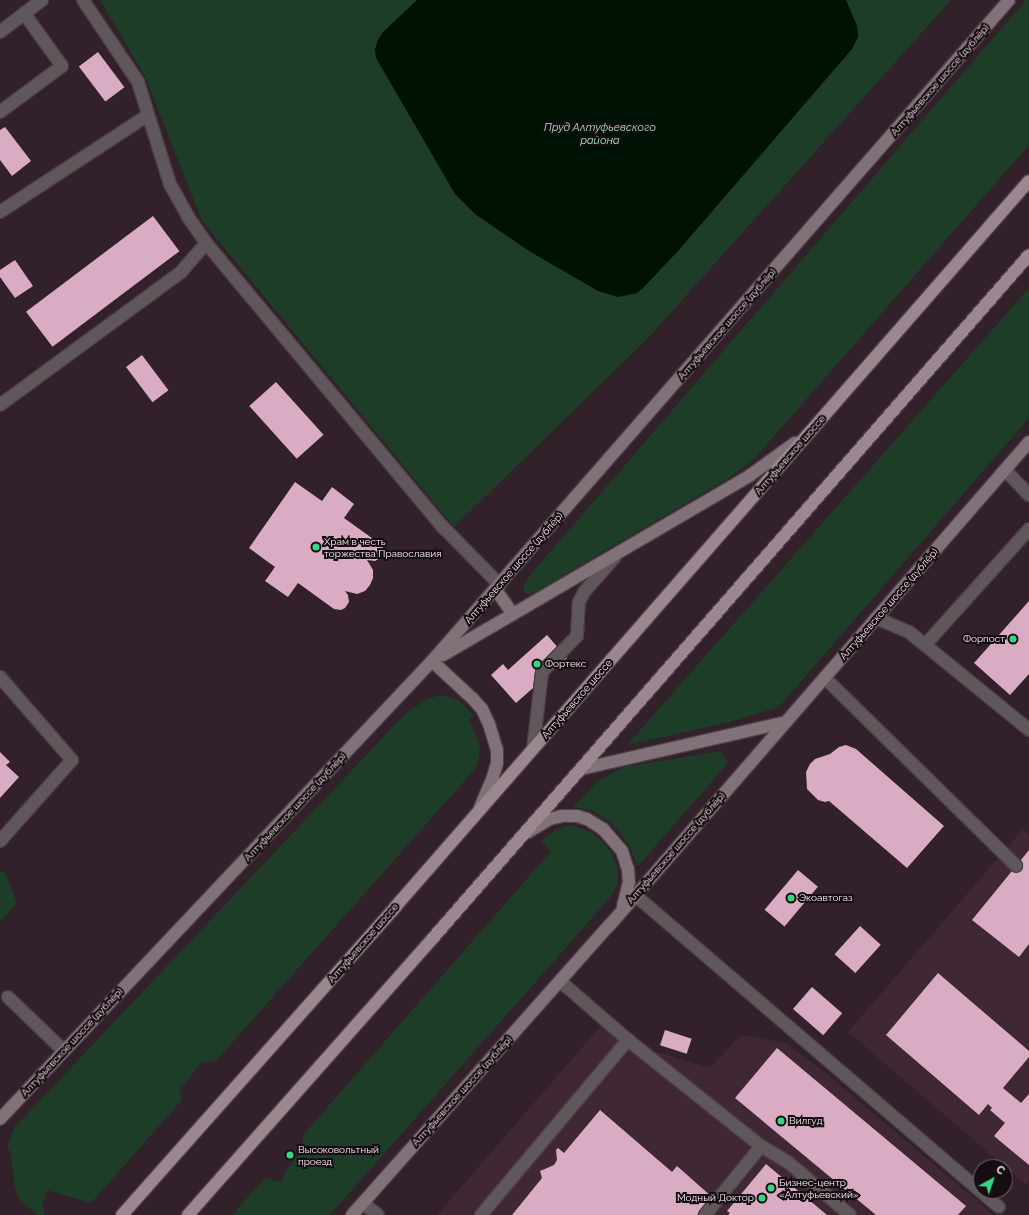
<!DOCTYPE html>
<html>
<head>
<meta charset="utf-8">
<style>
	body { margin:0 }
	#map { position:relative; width:1029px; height:1215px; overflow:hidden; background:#32202a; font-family:Raleway,sans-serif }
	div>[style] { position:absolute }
	.built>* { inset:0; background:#3f2734 }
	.green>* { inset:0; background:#1d3d29 }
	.water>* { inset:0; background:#001204 }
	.building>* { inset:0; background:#d9acc3; transform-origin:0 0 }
	.roads { filter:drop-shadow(1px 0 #4e3d46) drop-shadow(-1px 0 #4e3d46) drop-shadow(0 1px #4e3d46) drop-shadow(0 -1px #4e3d46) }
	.lane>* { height:12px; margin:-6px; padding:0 6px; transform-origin:6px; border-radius:6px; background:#60575c }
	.secondary>* { height:12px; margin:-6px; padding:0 6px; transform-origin:6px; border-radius:6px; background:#817279 }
	.primary>* { height:12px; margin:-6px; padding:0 6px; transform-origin:6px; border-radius:6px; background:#9a8790 }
	.dots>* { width:11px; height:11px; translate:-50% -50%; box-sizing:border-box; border:2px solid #150d11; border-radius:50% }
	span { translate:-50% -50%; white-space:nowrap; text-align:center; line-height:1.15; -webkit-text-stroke:4px #150d11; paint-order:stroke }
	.street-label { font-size:10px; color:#fceff5 }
	.poi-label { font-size:10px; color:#fceff5 }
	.left { translate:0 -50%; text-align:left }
	.right { translate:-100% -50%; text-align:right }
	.water-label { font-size:11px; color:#a4e5b9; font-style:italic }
	.north { position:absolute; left:973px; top:1159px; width:40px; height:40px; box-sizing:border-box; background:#150d11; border:1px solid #71676c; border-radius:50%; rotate:40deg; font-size:11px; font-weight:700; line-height:16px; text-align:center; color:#fceff5 }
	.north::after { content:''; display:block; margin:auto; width:14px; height:18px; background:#35d881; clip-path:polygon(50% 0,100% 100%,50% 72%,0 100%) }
</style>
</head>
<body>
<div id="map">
	<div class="built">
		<div style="clip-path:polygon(1023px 829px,1029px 834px,1029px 1181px,1026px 1185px,848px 1032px)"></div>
		<div style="clip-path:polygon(610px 1015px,651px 1050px,710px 1068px,741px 1035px,786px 1043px,828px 1075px,994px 1215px,437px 1215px)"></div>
	</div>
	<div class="green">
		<div style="clip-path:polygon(100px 0,951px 0,649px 337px,454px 527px,202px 221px,145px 76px)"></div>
		<div style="clip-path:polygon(1026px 0,1029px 0,1029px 145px,754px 459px,727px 479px,532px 594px,525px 594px,523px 587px,531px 574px)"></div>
		<div style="clip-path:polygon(1029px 288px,1029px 418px,779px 707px,734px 721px,627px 745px)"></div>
		<div style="clip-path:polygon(441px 695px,458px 700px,474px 715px,469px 720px,478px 740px,480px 749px,478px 763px,475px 769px,216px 1061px,202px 1062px,179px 1091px,182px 1100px,91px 1203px,47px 1190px,43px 1206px,45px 1215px,37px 1215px,19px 1199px,15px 1187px,10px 1152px,7px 1147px,14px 1128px,406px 713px,427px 699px)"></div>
		<div style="clip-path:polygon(720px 751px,728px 763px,637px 867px,630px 846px,617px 829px,609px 821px,591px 810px,573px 807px,598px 781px,624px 767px)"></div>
		<div style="clip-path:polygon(567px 826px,575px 826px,591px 832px,603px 842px,613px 855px,618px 871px,618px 879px,617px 886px,608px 900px,330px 1215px,232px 1215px,265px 1178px,282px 1182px,286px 1170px,301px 1151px,304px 1134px,551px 851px,541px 841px,555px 830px)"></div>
		<div style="clip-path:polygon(0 872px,5px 872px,17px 903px,0 922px)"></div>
	</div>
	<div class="water">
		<div style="clip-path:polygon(417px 0,846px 0,857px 26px,858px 37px,852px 49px,678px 251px,642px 289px,637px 293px,618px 297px,598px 291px,529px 251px,475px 214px,455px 194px,376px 58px,375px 49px,378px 40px,383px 32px)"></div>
	</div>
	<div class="building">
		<div style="left:98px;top:52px;width:44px;height:24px;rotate:53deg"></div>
		<div style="clip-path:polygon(5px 127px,31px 161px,12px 176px,0 160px,0 130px)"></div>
		<div style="left:153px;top:216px;width:44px;height:159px;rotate:53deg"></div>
		<div style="clip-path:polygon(15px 260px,33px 286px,15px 298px,0 277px,0 270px)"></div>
		<div style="left:142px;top:355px;width:44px;height:20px;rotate:53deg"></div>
		<div style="left:276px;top:382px;width:71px;height:36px;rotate:48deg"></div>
		<div style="clip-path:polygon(295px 482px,322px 501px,332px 487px,354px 504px,344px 518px,383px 546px,382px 557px,375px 561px,367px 560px,373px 570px,373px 578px,370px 585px,365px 591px,357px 594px,345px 591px,348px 595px,349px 602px,345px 608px,341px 610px,334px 609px,298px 583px,288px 597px,265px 581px,275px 567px,249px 548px)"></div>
		<div style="clip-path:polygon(1029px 601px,1029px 674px,1010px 695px,974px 663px)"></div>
		<div style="clip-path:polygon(547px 635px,567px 658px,516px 703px,491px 675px,503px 664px,508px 670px)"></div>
		<div style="clip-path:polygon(846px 745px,856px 749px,944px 826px,907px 868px,829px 801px,825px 802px,818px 800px,807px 789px,806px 772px,810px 764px,815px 759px,830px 754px,839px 747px)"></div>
		<div style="clip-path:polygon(0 752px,10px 762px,6px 765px,19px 777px,0 798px)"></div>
		<div style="clip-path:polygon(1029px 850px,1029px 944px,1019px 957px,972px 920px)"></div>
		<div style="left:798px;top:870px;width:26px;height:52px;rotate:40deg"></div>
		<div style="left:860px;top:926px;width:28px;height:38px;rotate:42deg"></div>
		<div style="clip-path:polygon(938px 973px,1029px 1051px,1029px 1057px,1003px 1088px,1021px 1103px,1029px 1094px,1029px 1165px,994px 1136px,1005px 1123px,990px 1110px,992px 1108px,988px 1104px,979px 1115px,886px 1035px)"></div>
		<div style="left:812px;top:987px;width:40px;height:29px;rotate:41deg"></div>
		<div style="left:665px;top:1030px;width:28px;height:16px;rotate:18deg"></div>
		<div style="clip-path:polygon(777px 1048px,966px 1206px,958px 1215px,876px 1215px,735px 1098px)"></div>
		<div style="clip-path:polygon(600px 1110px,672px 1172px,677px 1166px,712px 1197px,697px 1215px,512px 1215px,542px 1178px,540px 1171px,554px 1165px,557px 1160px,556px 1150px,558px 1148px,564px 1153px)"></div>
		<div style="clip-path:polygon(766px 1164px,827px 1215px,728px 1215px,730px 1213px,727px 1211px)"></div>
	</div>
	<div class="roads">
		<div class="lane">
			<div style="left:83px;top:0;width:99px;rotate:56.1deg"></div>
			<div style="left:138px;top:82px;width:107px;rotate:72.6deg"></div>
			<div style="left:170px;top:184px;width:38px;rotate:61deg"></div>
			<div style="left:188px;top:217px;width:32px;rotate:55deg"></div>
			<div style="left:206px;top:243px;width:370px;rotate:50.2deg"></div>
			<div style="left:443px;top:527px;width:81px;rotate:45.5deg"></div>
			<div style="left:0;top:32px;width:53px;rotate:-37.3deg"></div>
			<div style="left:0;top:112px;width:77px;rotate:-36.6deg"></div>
			<div style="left:62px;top:66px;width:65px;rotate:-125.6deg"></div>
			<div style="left:0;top:212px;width:177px;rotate:-33.2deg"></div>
			<div style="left:0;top:405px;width:225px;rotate:-36.3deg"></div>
			<div style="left:181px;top:272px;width:38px;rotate:-49deg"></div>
			<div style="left:1005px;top:470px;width:35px;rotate:46deg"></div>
			<div style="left:876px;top:618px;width:36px;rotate:23deg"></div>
			<div style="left:909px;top:632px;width:155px;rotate:39.2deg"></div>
			<div style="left:925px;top:645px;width:156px;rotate:-48.1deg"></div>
			<div style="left:0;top:677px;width:110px;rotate:49.1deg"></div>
			<div style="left:72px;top:760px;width:108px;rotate:131.6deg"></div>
			<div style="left:825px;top:678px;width:268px;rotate:44.5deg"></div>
			<div style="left:533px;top:749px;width:78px;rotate:-83.3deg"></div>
			<div style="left:542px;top:672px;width:50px;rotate:-45.8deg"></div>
			<div style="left:577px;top:636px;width:34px;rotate:-87deg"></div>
			<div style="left:579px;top:602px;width:11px;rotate:-63deg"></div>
			<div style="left:584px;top:592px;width:47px;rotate:-48.5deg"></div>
			<div style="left:635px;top:895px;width:479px;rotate:40.6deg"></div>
			<div style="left:8px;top:997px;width:78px;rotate:44deg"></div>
			<div style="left:628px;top:1040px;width:170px;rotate:38.6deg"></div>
			<div style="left:363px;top:1203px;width:19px;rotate:39deg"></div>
			<div style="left:481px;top:1215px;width:229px;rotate:-50deg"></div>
			<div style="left:628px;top:1040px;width:90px;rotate:-139.1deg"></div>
			<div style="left:705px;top:1215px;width:89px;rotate:-50.9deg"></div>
			<div style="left:761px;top:1146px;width:33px;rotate:31deg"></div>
			<div style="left:789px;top:1163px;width:80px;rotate:40.4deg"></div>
		</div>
		<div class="secondary">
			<div style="left:496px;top:590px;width:29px;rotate:55deg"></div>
			<div style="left:443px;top:655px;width:355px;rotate:-30.3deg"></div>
			<div style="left:749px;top:476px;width:57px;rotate:-35.7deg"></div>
			<div style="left:432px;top:661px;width:56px;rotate:42.8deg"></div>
			<div style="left:473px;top:699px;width:13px;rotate:48deg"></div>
			<div style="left:482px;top:709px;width:17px;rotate:65deg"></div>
			<div style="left:489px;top:724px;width:28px;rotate:73deg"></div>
			<div style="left:497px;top:751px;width:12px;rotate:90deg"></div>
			<div style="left:497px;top:763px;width:15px;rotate:106deg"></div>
			<div style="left:493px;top:777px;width:33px;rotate:113deg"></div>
			<div style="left:581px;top:769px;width:210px;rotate:-12.9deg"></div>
			<div style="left:528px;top:832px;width:26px;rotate:-31deg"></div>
			<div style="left:550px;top:819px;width:12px;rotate:-14deg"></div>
			<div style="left:562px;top:816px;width:15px"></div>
			<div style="left:577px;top:816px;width:10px;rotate:17deg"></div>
			<div style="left:587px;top:819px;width:19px;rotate:32deg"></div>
			<div style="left:603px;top:829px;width:29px;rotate:49deg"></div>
			<div style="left:622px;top:851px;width:19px;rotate:72deg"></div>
			<div style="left:628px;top:869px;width:13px;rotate:86deg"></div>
			<div style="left:629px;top:882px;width:25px;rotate:104deg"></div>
			<div style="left:0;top:1119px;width:630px;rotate:-46.67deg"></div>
			<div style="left:432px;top:661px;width:877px;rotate:-48.88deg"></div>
			<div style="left:352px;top:1215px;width:387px;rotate:-48.4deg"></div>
			<div style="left:609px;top:926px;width:641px;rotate:-49.05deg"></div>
		</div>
		<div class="primary">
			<div style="left:122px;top:1215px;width:413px;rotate:-48.4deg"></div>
			<div style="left:396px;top:906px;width:962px;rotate:-48.88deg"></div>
			<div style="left:188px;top:1215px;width:370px;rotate:-48.5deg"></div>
			<div style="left:433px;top:938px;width:906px;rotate:-48.89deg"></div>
		</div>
	</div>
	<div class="dots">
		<div style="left:316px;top:547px;background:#35d881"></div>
		<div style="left:1013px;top:639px;background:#35d881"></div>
		<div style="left:537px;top:664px;background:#35d881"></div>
		<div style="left:791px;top:898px;background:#35d881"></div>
		<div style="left:781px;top:1121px;background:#35d881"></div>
		<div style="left:290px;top:1155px;background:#35d881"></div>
		<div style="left:771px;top:1188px;background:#35d881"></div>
		<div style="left:762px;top:1198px;background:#35d881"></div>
	</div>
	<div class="street-label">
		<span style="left:940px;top:80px;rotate:-49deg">Алтуфьевское шоссе (дублёр)</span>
		<span style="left:727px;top:324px;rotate:-49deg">Алтуфьевское шоссе (дублёр)</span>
		<span style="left:790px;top:455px;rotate:-49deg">Алтуфьевское шоссе</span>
		<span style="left:514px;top:568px;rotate:-49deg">Алтуфьевское шоссе (дублёр)</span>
		<span style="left:889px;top:604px;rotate:-49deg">Алтуфьевское шоссе (дублёр)</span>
		<span style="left:577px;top:699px;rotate:-49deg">Алтуфьевское шоссе</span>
		<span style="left:295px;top:807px;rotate:-47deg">Алтуфьевское шоссе (дублёр)</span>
		<span style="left:676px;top:848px;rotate:-49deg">Алтуфьевское шоссе (дублёр)</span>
		<span style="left:363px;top:943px;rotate:-49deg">Алтуфьевское шоссе</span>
		<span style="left:72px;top:1042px;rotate:-47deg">Алтуфьевское шоссе (дублёр)</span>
		<span style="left:462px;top:1091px;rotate:-48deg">Алтуфьевское шоссе (дублёр)</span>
	</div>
	<div class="poi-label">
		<span class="left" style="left:324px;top:547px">Храм в честь<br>торжества Православия</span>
		<span class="right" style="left:1005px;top:639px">Форпост</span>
		<span class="left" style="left:545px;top:664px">Фортекс</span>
		<span class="left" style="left:799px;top:898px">Экоавтогаз</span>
		<span class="left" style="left:789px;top:1121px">Вилгуд</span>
		<span class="left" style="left:298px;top:1155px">Высоковольтный<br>проезд</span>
		<span class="left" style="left:779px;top:1188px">Бизнес-центр<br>«Алтуфьевский»</span>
		<span class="right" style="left:754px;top:1198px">Модный Доктор</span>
	</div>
	<div class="water-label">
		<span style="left:600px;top:135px">Пруд Алтуфьевского<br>района</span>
	</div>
	<div class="north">С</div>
</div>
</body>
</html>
